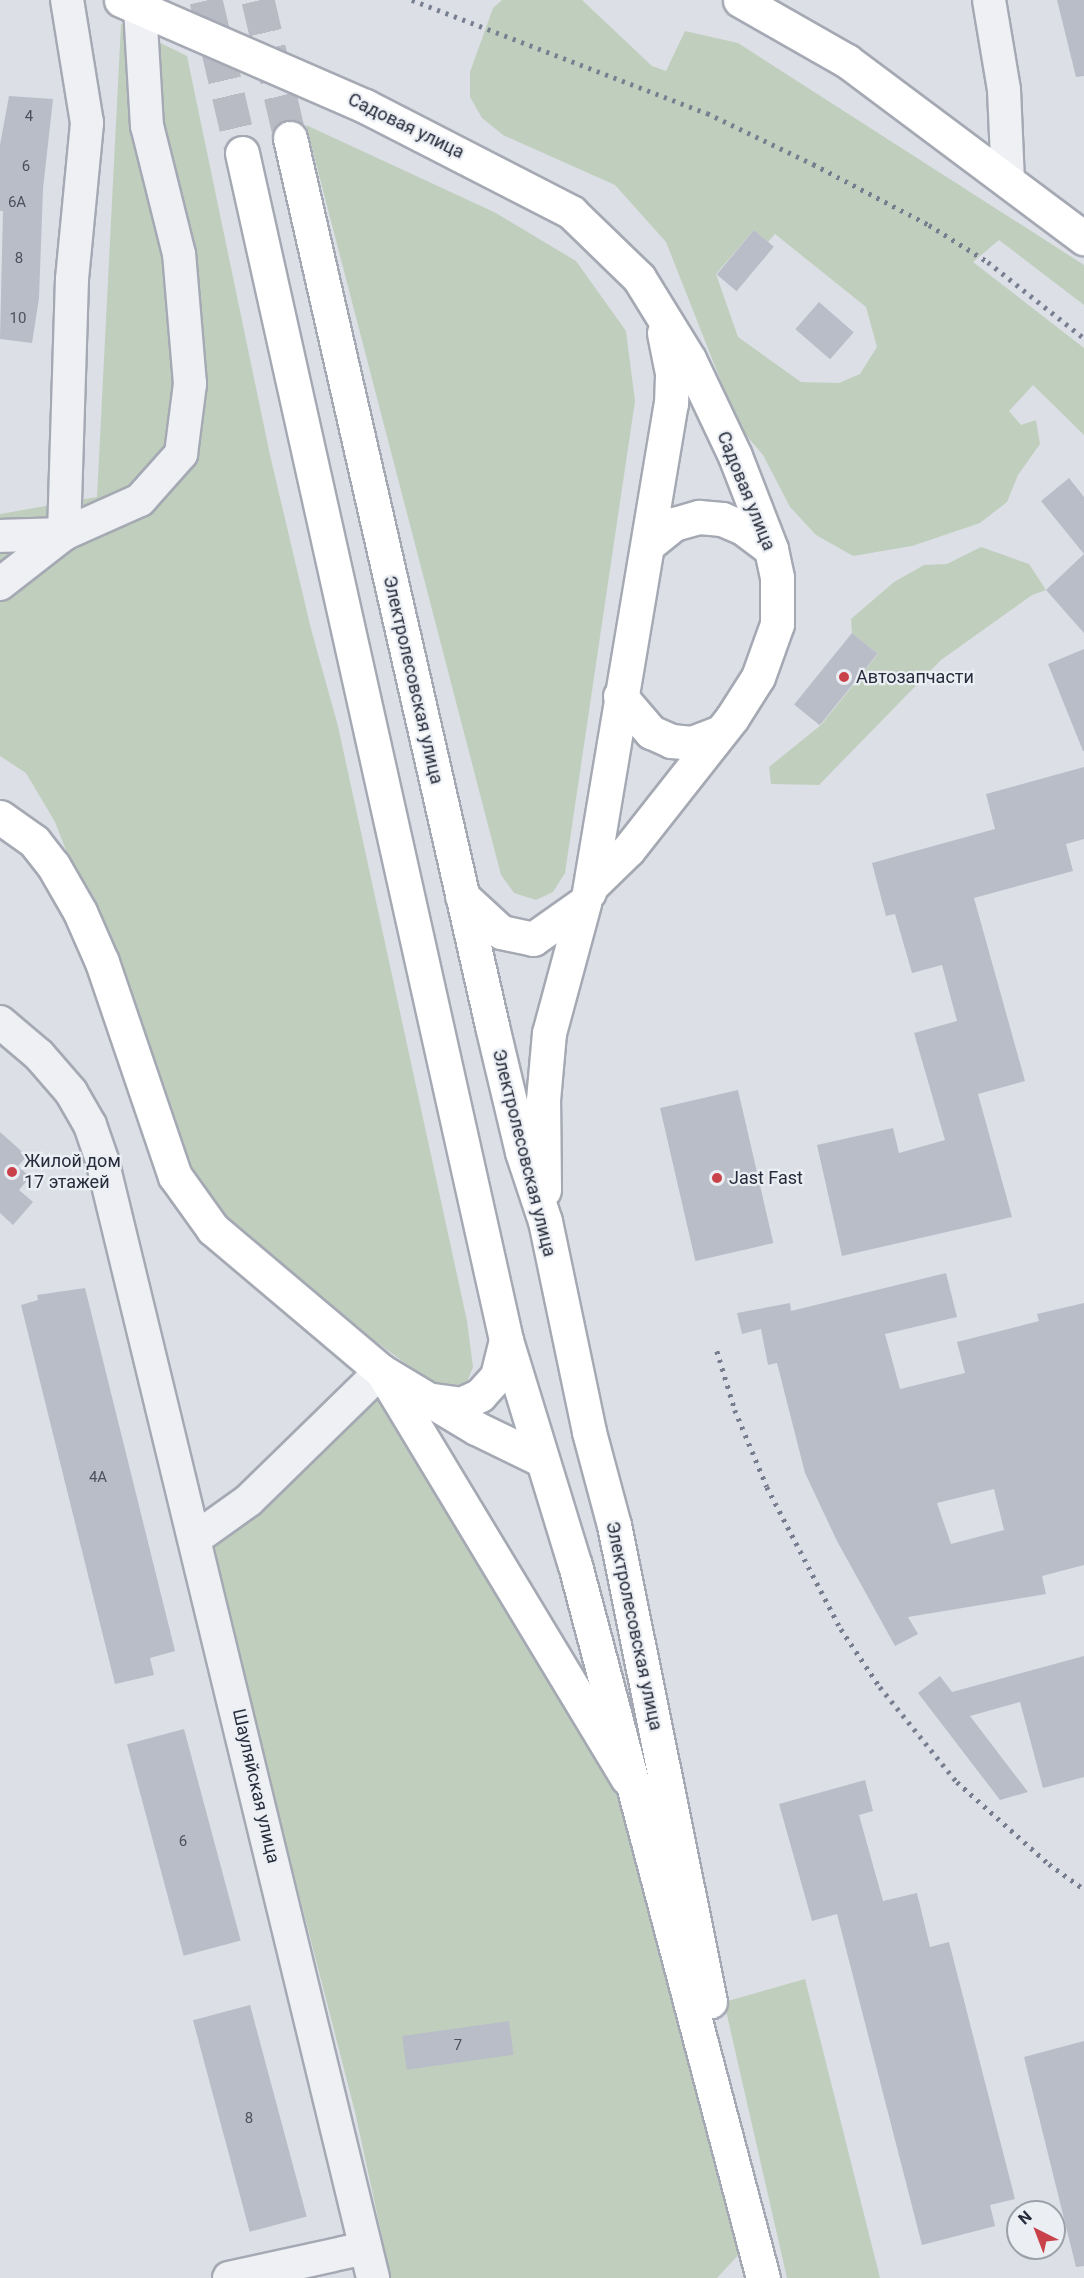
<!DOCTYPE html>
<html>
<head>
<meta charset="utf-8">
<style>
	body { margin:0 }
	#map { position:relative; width:1084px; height:2278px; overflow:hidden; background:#dcdfe6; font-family:Roboto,sans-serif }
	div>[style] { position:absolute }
	.green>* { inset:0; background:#c0cfbd }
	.building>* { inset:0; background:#b9bdc8; transform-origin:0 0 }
	.primary-tunnel>* { height:33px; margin-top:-16.5px; transform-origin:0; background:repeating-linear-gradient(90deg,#b8bbc4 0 33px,transparent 0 49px) }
	.roads { filter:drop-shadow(2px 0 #a5a9b3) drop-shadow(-2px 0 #a5a9b3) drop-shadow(0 2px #a5a9b3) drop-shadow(0 -2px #a5a9b3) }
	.street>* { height:32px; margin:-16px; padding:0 16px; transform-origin:16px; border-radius:16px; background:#eef0f4 }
	.secondary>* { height:33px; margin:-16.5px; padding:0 16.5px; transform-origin:16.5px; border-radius:16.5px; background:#fff }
	.primary>* { height:33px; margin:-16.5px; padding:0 16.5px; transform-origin:16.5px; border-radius:16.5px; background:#fff }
	.rail>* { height:4.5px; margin-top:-2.25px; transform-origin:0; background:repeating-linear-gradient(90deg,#767d8f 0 3px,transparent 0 9px) }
	.dots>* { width:16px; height:16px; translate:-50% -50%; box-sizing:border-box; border:3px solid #ebeef3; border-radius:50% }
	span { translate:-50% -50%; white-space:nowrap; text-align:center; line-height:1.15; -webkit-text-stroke:4.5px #ebeef3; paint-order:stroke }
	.number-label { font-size:15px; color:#4b505e }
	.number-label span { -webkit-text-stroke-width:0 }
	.street-label { font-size:18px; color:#262c3b }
	.poi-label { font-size:18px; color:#262c3b }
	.left { translate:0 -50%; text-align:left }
	.north { position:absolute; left:1006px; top:2200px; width:60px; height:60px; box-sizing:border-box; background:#ebeef3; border:2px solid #9ca0a9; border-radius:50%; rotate:318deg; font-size:16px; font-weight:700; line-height:24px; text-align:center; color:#262c3b }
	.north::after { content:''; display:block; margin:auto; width:21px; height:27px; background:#c9424a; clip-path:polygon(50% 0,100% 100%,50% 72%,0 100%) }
</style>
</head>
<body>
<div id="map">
	<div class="green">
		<div style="clip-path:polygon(evenodd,502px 0,582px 0,652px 66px,666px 71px,685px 31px,738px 43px,1084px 265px,1084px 305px,999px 240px,973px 262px,1084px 348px,1084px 435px,1033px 385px,1009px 411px,1021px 425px,1036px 420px,1040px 444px,1018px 475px,1007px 502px,980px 523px,912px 546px,853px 556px,816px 535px,790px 507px,763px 455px,739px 427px,666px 242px,615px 185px,503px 135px,482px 118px,470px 97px,470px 72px,493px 8px,502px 0,754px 230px,768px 242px,775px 234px,866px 307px,877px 347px,860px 374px,839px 383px,801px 382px,738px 337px,716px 274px,754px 230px)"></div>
		<div style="clip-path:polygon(121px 24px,187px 56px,270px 455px,311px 629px,338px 726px,467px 1321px,473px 1367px,467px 1382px,453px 1388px,435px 1385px,243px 1244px,197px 1184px,55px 822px,26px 773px,0 756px,0 514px,97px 497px)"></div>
		<div style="clip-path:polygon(306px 125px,496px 213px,576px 261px,626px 331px,635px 401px,565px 873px,553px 892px,536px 900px,514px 893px,501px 875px)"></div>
		<div style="clip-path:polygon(981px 547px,1029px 564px,1046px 590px,1032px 595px,941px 660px,819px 785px,771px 784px,769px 767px,821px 725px,878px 654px,852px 633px,851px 619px,894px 582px,924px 565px,947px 564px)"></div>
		<div style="clip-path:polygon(381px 1390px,616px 1783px,742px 2251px,717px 2278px,391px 2278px,355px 2112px,208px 1540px)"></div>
		<div style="clip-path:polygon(805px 1979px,880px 2278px,787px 2278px,724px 2002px)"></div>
	</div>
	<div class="building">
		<div style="clip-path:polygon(1057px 0,1084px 0,1084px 76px,1076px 77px)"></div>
		<div style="clip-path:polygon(9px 96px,53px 99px,43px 189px,39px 298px,32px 343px,0 339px,3px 211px,0 211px,0 145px)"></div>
		<div style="left:754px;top:230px;width:26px;height:58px;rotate:40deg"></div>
		<div style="left:819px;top:302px;width:46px;height:36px;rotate:41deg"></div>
		<div style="clip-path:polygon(1069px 478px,1084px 497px,1084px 633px,1046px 590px,1084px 554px,1041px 501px)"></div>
		<div style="left:852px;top:633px;width:33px;height:92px;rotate:39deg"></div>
		<div style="clip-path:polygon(1084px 649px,1084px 751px,1083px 751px,1048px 664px)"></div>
		<div style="clip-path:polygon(1084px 767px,1084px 839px,1066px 844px,1073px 871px,974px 898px,1025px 1081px,978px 1094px,1012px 1217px,842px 1256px,817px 1145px,893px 1128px,899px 1153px,945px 1140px,914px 1033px,957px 1021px,942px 965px,912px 973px,895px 914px,886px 916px,872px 863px,995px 829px,986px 794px)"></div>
		<div style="left:738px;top:1090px;width:157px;height:80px;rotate:77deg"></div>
		<div style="clip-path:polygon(0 1132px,27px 1156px,18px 1166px,30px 1177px,19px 1190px,33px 1202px,13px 1225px,0 1213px)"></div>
		<div style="clip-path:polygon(evenodd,946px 1273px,957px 1317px,885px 1334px,900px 1389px,965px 1373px,957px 1342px,1039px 1321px,1037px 1314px,1084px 1303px,1084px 1565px,1042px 1576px,1046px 1594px,908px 1617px,918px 1634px,895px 1646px,837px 1541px,805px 1473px,777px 1363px,768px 1365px,761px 1329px,742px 1334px,737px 1313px,790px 1303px,791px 1311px,946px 1273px,994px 1489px,1004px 1530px,951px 1544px,937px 1503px,994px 1489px)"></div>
		<div style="clip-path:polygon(85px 1288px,175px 1651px,150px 1658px,154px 1675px,115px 1684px,21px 1305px,38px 1300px,37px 1295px)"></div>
		<div style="clip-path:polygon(1084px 1656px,1084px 1777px,1043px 1788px,1020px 1702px,970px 1716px,1028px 1792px,1000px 1800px,918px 1693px,940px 1676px,952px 1692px)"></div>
		<div style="left:184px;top:1729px;width:219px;height:59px;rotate:75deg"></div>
		<div style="clip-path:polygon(865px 1780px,873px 1811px,859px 1815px,883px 1901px,917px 1893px,930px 1947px,949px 1942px,1015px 2199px,990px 2205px,995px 2226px,922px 2245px,837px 1914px,812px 1921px,779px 1804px)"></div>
		<div style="left:250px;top:2005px;width:219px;height:59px;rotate:75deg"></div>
		<div style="left:509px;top:2021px;width:34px;height:108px;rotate:82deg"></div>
		<div style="clip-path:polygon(1084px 2041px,1084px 2266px,1076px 2267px,1024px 2057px)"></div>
	</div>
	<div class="primary-tunnel">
		<div style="left:206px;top:0;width:157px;rotate:76.8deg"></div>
		<div style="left:258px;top:0;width:142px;rotate:76.9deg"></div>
	</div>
	<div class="roads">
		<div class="street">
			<div style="left:989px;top:0;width:91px;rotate:80.5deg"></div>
			<div style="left:1004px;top:90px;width:91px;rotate:87.5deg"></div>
			<div style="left:0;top:536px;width:64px;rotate:-1.8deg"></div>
			<div style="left:64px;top:534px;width:255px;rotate:-88.2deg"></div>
			<div style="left:72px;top:279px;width:157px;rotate:-84.5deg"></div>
			<div style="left:87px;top:123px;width:125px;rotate:-99.2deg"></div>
			<div style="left:0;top:584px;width:81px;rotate:-38deg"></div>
			<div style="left:64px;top:534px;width:83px;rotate:-24.1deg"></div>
			<div style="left:140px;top:500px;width:62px;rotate:-48.3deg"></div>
			<div style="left:181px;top:454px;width:71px;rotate:-82.7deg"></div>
			<div style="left:190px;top:384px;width:130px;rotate:-94.8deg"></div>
			<div style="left:179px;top:254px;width:132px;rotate:-104deg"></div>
			<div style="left:147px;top:126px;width:119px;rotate:-93.4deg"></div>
			<div style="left:0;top:1022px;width:51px;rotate:40.2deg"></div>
			<div style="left:39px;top:1055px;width:49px;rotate:49.1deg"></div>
			<div style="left:71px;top:1092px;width:38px;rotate:60deg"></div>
			<div style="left:90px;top:1125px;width:37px;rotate:71deg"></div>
			<div style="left:102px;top:1160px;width:1150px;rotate:76.37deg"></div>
			<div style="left:196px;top:1538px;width:65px;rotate:-35.6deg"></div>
			<div style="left:249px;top:1500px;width:185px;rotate:-44.3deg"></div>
			<div style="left:229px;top:2278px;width:139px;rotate:-12.4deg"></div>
		</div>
		<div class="secondary">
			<div style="left:121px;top:0;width:266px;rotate:23.5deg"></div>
			<div style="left:365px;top:106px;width:232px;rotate:27.2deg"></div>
			<div style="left:571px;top:212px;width:95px;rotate:44.1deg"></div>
			<div style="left:639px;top:278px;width:95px;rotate:58.3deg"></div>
			<div style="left:689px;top:359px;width:107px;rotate:64.6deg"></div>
			<div style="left:735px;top:456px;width:100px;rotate:68.8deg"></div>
			<div style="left:771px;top:549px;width:29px;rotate:78deg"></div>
			<div style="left:777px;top:577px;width:47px;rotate:90deg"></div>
			<div style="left:777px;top:624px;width:56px;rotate:109.7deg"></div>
			<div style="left:758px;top:677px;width:49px;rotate:122.4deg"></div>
			<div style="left:732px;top:718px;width:168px;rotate:128.2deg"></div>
			<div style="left:628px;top:850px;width:50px;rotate:135.8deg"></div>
			<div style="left:740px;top:0;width:123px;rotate:29.7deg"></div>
			<div style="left:847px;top:61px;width:296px;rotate:36.8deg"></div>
			<div style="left:649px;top:544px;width:32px;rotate:-39deg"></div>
			<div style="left:674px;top:524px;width:26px;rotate:-16deg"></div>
			<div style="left:699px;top:517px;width:23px;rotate:5deg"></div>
			<div style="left:722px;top:519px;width:23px;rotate:23deg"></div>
			<div style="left:743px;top:528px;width:35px;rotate:37deg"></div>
			<div style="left:620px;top:696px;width:48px;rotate:49.3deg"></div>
			<div style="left:651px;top:732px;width:22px;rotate:24deg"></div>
			<div style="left:671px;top:741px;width:21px;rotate:5deg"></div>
			<div style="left:692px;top:743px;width:30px;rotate:-21deg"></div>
			<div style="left:0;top:817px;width:42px;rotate:35.2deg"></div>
			<div style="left:34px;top:841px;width:31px;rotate:52deg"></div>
			<div style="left:53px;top:865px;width:54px;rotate:60.1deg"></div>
			<div style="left:80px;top:912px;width:55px;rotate:66.3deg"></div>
			<div style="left:102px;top:962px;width:226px;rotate:71.2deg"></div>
			<div style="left:175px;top:1176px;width:65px;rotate:54.4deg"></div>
			<div style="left:213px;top:1229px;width:220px;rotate:40.2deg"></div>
			<div style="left:381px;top:1371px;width:111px;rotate:31deg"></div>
			<div style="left:476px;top:1428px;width:73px;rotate:25.9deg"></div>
			<div style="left:589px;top:892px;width:495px;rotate:-80.5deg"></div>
			<div style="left:671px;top:404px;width:31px;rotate:-88deg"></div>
			<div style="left:672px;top:373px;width:41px;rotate:-101.3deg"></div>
			<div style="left:384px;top:1375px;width:471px;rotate:58.9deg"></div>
		</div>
		<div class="primary">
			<div style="left:290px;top:138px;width:911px;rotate:77.18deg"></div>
			<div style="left:492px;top:1026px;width:130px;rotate:76.6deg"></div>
			<div style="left:522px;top:1152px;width:73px;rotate:71.6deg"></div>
			<div style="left:545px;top:1221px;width:216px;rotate:78.2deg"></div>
			<div style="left:589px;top:1432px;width:96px;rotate:75deg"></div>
			<div style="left:614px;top:1525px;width:486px;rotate:78.6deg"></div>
			<div style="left:242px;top:153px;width:1216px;rotate:77.46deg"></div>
			<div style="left:506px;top:1340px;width:235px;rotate:73deg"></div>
			<div style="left:575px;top:1565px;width:737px;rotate:75.23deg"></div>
			<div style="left:462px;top:896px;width:53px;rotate:42.7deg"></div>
			<div style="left:501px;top:932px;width:33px;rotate:12deg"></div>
			<div style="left:533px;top:939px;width:62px;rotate:-35.2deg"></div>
			<div style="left:544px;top:1190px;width:90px;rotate:-90.6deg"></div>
			<div style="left:543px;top:1100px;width:67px;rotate:-84.9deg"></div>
			<div style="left:549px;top:1033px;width:135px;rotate:-74.9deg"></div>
			<div style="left:426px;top:1399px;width:35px;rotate:8deg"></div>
			<div style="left:461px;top:1404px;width:21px;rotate:-25deg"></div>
			<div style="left:480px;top:1395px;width:25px;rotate:-48deg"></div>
			<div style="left:497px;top:1376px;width:37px;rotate:-76deg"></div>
		</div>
	</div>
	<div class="rail">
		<div style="left:412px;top:0;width:316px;rotate:21deg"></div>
		<div style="left:707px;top:113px;width:118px;rotate:25.7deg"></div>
		<div style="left:813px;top:164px;width:131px;rotate:27.7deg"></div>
		<div style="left:929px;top:225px;width:70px;rotate:32.1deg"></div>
		<div style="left:988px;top:262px;width:122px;rotate:38.4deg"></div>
		<div style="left:717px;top:1351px;width:62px;rotate:73deg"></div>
		<div style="left:735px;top:1410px;width:83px;rotate:67.4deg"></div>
		<div style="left:767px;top:1487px;width:160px;rotate:62.5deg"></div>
		<div style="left:841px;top:1629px;width:70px;rotate:56.1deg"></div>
		<div style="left:880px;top:1687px;width:122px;rotate:51deg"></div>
		<div style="left:957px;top:1782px;width:123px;rotate:41.7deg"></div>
		<div style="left:1049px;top:1864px;width:43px;rotate:35.5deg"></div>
	</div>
	<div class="dots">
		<div style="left:844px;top:677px;background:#c9424a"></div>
		<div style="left:12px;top:1172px;background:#c9424a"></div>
		<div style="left:717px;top:1178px;background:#c9424a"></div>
	</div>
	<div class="number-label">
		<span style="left:29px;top:117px">4</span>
		<span style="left:26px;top:167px">6</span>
		<span style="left:17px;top:203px">6А</span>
		<span style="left:19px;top:259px">8</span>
		<span style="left:18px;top:319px">10</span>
		<span style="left:98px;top:1478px">4А</span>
		<span style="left:183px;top:1842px">6</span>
		<span style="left:458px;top:2046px">7</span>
		<span style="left:249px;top:2119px">8</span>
	</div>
	<div class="street-label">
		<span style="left:406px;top:126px;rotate:26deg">Садовая улица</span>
		<span style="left:746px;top:491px;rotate:68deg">Садовая улица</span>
		<span style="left:413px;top:680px;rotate:77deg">Электролесовская улица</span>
		<span style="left:524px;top:1153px;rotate:76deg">Электролесовская улица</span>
		<span style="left:634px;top:1626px;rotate:78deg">Электролесовская улица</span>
		<span style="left:256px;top:1786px;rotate:77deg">Шауляйская улица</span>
	</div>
	<div class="poi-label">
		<span class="left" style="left:856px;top:677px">Автозапчасти</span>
		<span class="left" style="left:24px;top:1172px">Жилой дом<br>17 этажей</span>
		<span class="left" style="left:729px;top:1178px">Jast Fast</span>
	</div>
	<div class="north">N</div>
</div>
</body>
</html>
